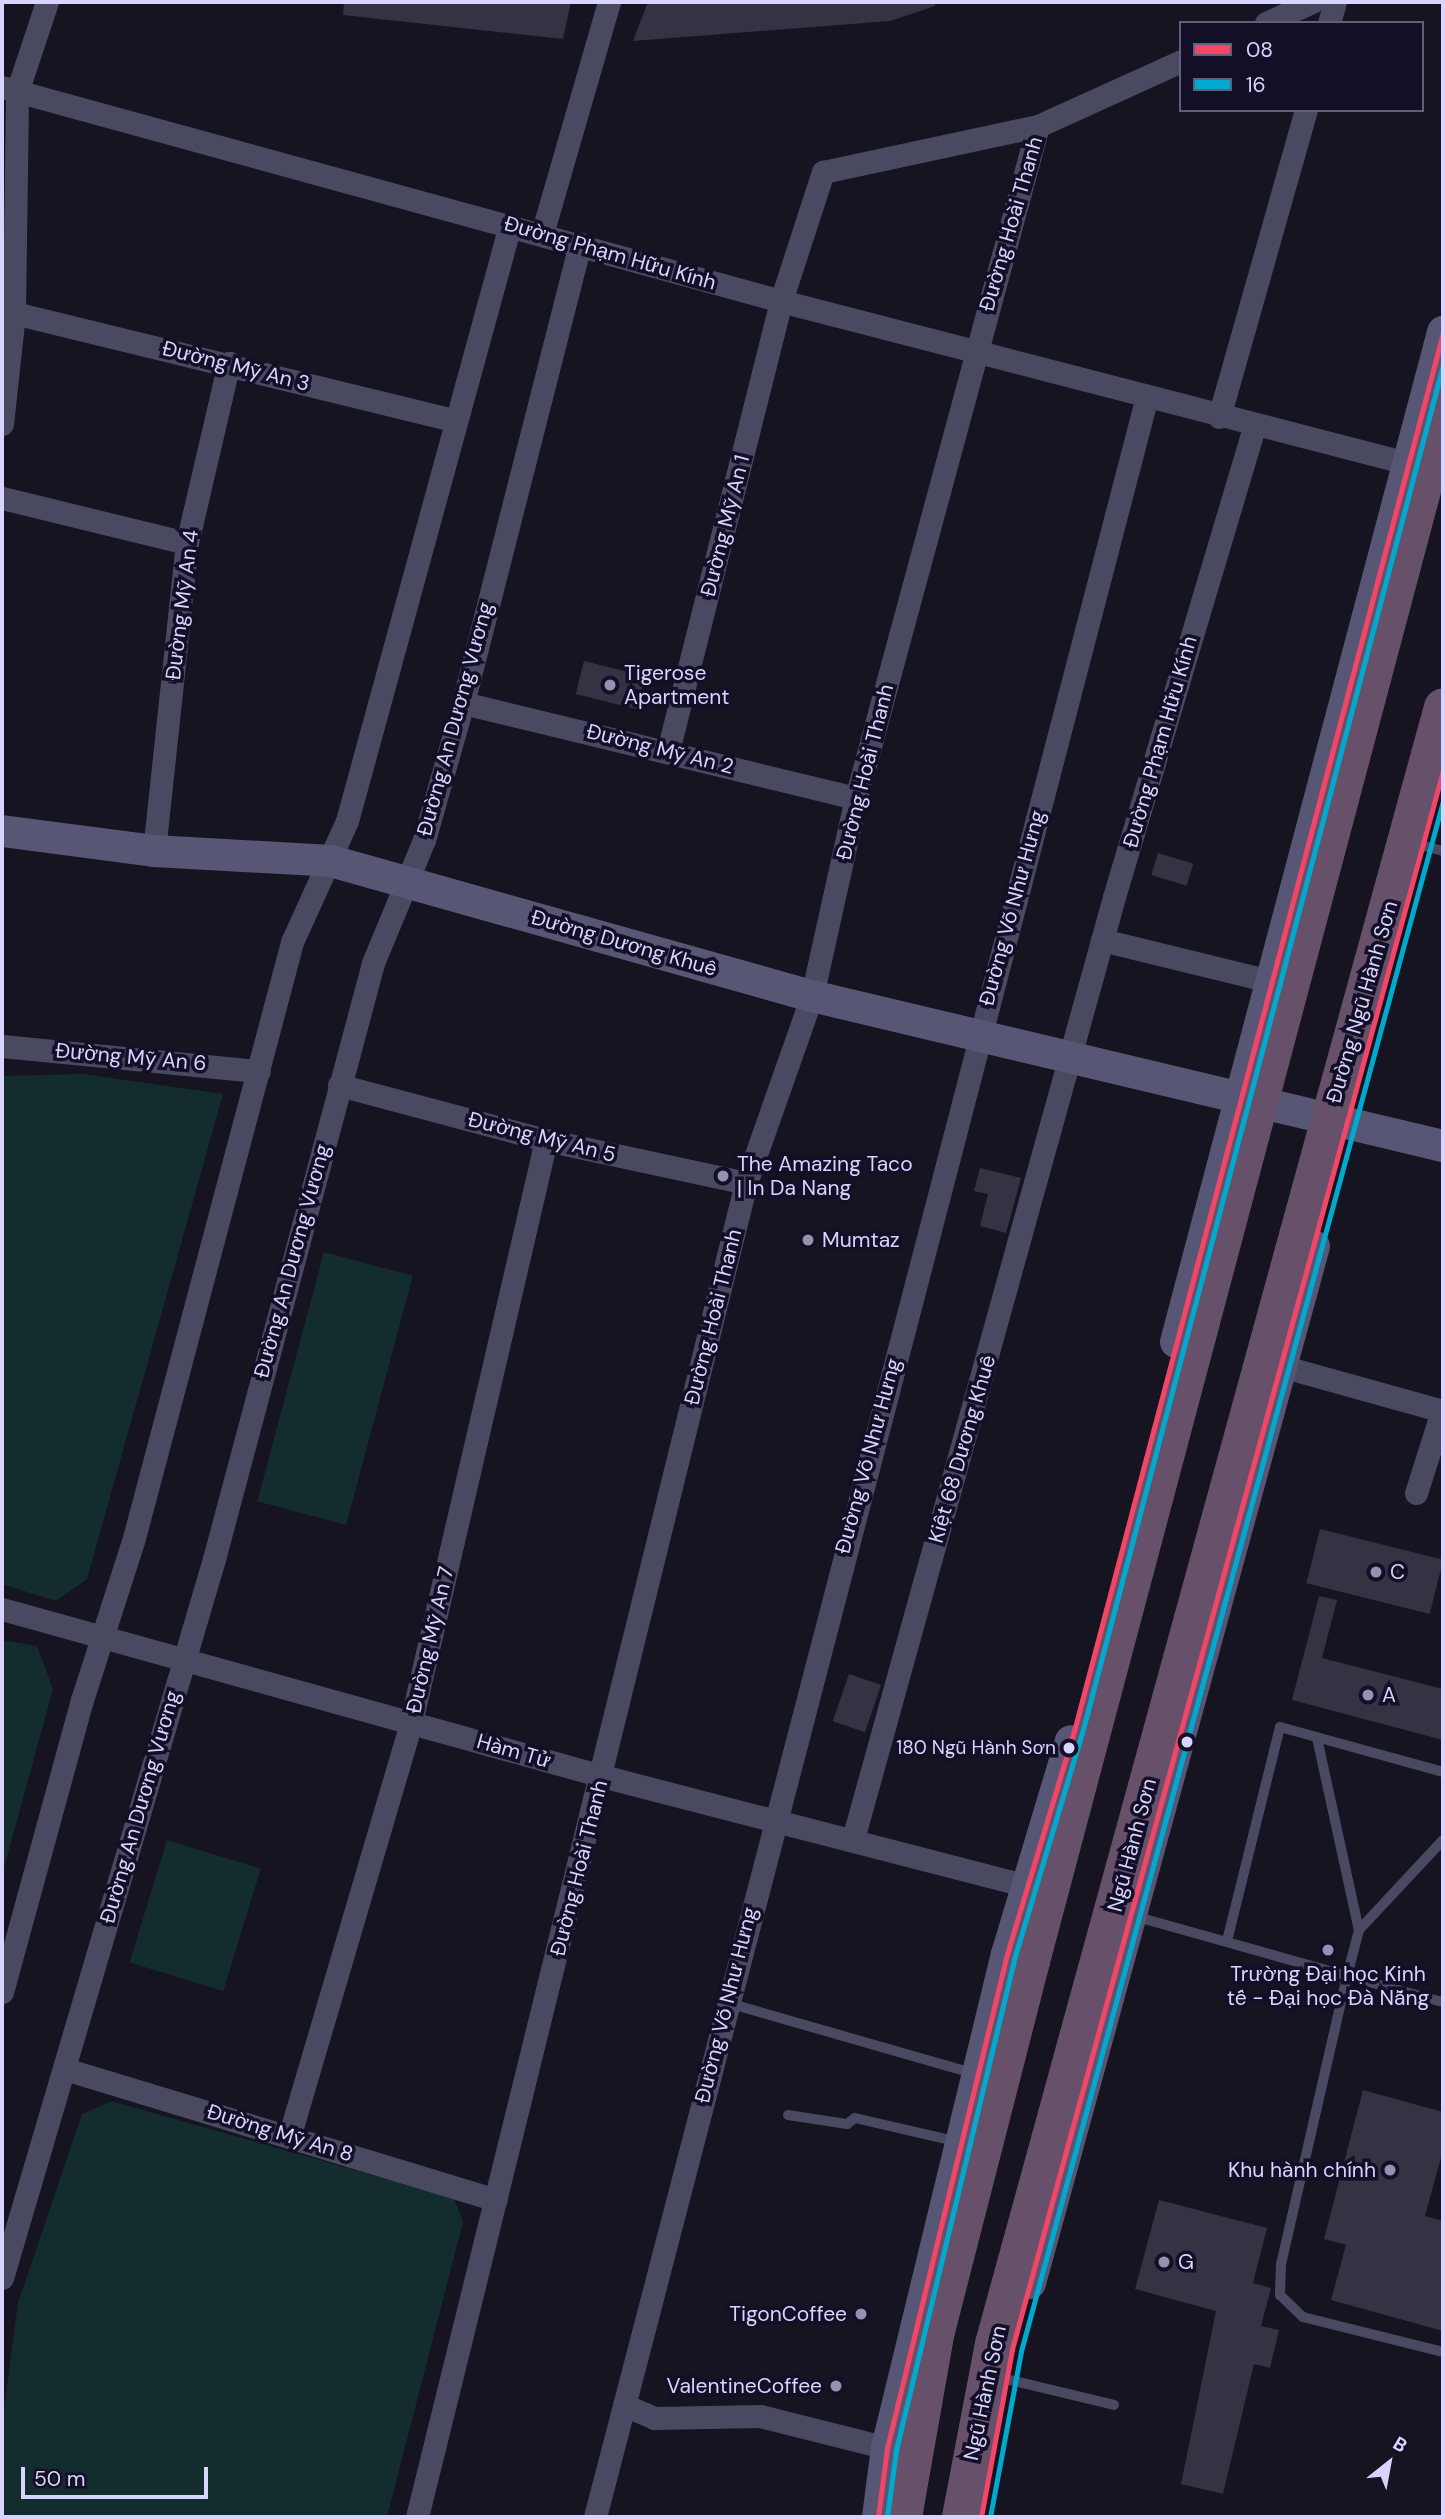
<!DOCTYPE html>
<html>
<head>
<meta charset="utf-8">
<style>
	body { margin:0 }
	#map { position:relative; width:1445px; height:2519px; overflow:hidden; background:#161421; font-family:"DM Sans",sans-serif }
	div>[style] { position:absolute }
	.green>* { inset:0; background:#132c2d; transform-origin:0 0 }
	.building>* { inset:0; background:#343243; transform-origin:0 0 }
	.lane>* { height:10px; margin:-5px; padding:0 5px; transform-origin:5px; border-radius:5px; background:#4a4962 }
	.street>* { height:23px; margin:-11.5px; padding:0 11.5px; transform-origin:11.5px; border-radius:11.5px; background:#4a4962 }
	.secondary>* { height:32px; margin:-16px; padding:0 16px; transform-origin:16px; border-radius:16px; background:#575674 }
	.highway>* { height:38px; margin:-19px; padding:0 19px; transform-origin:19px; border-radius:19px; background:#67516a }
	.bus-1>* { height:5px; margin:-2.5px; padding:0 2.5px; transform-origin:2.5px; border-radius:2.5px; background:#f34667 }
	.bus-2>* { height:5px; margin:-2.5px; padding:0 2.5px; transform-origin:2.5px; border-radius:2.5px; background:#00a9ce }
	.dots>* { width:19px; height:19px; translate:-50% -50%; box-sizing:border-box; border:4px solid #130f26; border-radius:50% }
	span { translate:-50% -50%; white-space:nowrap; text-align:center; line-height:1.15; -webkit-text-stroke:7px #130f26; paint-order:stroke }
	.bus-label { font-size:19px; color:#d9d4ff }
	.right { translate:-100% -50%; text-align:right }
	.street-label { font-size:21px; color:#d9d4ff }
	.poi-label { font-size:21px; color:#d9d4ff }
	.left { translate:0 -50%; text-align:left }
	.frame { position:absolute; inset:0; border:4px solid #d9d4ff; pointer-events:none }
	.legend { position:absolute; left:1179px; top:21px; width:245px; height:91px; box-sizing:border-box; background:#130f26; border:2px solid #625e7d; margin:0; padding:9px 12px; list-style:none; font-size:21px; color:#d9d4ff }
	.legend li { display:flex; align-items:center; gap:14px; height:35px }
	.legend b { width:35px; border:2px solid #625e7d }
	.north { position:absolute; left:1354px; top:2428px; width:70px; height:70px; -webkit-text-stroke:5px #130f26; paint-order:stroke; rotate:31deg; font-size:19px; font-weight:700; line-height:28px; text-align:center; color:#d9d4ff }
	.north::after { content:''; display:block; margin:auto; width:24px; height:32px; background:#d9d4ff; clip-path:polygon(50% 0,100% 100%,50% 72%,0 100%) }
	.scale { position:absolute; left:21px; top:2467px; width:187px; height:32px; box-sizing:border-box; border:4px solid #d9d4ff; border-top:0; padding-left:9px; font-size:21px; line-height:24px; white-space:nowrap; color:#d9d4ff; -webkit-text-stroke:5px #130f26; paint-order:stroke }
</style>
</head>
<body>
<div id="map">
	<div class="green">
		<div style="clip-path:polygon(84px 1074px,223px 1094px,87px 1579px,56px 1601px,2px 1584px,2px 1076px)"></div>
		<div style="left:324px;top:1252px;width:92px;height:258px;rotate:15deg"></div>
		<div style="clip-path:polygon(2px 1640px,37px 1646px,53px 1689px,2px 1875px)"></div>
		<div style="left:167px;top:1840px;width:98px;height:128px;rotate:17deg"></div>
		<div style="clip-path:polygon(111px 2101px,454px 2198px,463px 2222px,387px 2517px,2px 2517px,2px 2424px,18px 2303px,82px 2114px)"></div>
	</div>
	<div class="building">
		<div style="clip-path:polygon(344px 2px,571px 2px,563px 39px,343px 15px)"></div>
		<div style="clip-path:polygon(648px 2px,935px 2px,935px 6px,890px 21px,633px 41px)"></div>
		<div style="left:584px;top:661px;width:63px;height:34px;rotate:14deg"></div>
		<div style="left:1158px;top:853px;width:37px;height:23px;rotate:17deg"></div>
		<div style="clip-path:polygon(980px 1168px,1021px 1178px,1006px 1233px,980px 1226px,988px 1194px,974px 1191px)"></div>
		<div style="left:1320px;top:1529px;width:127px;height:56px;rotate:14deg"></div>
		<div style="clip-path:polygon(1319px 1596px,1337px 1600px,1322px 1658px,1443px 1689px,1443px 1740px,1292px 1700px)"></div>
		<div style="left:849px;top:1674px;width:34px;height:50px;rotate:19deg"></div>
		<div style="clip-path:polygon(1363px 2090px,1443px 2112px,1443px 2150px,1425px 2216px,1443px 2221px,1443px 2331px,1331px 2300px,1346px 2245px,1324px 2239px)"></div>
		<div style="clip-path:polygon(1159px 2200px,1267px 2228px,1253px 2283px,1271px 2288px,1261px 2326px,1279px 2330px,1270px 2368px,1254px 2364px,1223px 2494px,1181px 2484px,1216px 2311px,1135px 2289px)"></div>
	</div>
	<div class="lane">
		<div style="left:1413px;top:843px;width:31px;rotate:15deg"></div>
		<div style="left:1317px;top:1738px;width:197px;rotate:77.7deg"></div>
		<div style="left:1443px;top:1840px;width:123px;rotate:133deg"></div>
		<div style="left:1359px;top:1930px;width:48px;rotate:104.6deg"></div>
		<div style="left:1347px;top:1976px;width:99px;rotate:15.2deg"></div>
		<div style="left:1134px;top:1916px;width:221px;rotate:15.7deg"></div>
		<div style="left:1347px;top:1976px;width:295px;rotate:102.9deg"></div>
		<div style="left:1281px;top:2264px;width:31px;rotate:92deg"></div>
		<div style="left:1280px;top:2295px;width:32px;rotate:44deg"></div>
		<div style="left:1303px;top:2317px;width:144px;rotate:14deg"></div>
		<div style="left:1227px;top:1941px;width:220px;rotate:-76.1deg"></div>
		<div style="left:1280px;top:1727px;width:169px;rotate:15.4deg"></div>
		<div style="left:728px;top:2003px;width:257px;rotate:16deg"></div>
		<div style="left:788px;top:2115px;width:60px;rotate:8.7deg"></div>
		<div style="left:847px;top:2124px;width:10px;rotate:-37deg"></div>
		<div style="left:855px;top:2118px;width:107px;rotate:13deg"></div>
		<div style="left:1006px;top:2379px;width:111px;rotate:13.5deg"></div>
	</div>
	<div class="street">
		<div style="left:1266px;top:23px;width:51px;rotate:-24.5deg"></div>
		<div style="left:1329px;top:23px;width:22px;rotate:-74deg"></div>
		<div style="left:2px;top:87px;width:808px;rotate:15.36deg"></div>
		<div style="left:781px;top:301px;width:647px;rotate:14.51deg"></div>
		<div style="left:542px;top:234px;width:241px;rotate:-73.9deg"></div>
		<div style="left:14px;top:313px;width:455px;rotate:13.7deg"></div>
		<div style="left:1219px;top:417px;width:319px;rotate:-74.2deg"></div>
		<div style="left:2px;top:424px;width:112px;rotate:-83.8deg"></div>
		<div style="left:14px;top:313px;width:221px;rotate:-89.2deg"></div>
		<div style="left:17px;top:92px;width:95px;rotate:-71.6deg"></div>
		<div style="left:2px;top:498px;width:190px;rotate:13.7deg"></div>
		<div style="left:463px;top:703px;width:404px;rotate:13.6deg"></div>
		<div style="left:668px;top:751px;width:464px;rotate:-75.9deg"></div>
		<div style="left:781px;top:301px;width:136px;rotate:-72deg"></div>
		<div style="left:823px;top:172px;width:220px;rotate:-12.1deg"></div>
		<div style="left:1038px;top:126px;width:157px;rotate:-24.4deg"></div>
		<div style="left:154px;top:851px;width:310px;rotate:-83.9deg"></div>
		<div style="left:187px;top:543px;width:185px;rotate:-76.9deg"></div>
		<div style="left:1102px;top:940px;width:173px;rotate:13.7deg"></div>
		<div style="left:2px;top:1046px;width:258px;rotate:5.6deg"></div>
		<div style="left:339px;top:1085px;width:214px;rotate:14.9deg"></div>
		<div style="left:546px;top:1140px;width:205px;rotate:12.1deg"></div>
		<div style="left:1267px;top:1362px;width:183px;rotate:15.6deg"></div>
		<div style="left:1416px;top:1493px;width:86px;rotate:-72.4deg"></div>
		<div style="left:2px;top:1609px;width:623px;rotate:15.55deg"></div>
		<div style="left:602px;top:1776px;width:440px;rotate:14.5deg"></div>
		<div style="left:853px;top:1839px;width:977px;rotate:-74.51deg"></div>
		<div style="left:1114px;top:897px;width:490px;rotate:-73.4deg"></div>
		<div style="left:2px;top:1992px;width:303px;rotate:-74.7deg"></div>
		<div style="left:82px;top:1700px;width:170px;rotate:-72.2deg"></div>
		<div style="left:134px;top:1538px;width:617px;rotate:-75.15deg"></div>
		<div style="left:292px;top:942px;width:133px;rotate:-65.6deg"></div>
		<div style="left:347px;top:821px;width:618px;rotate:-74.7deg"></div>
		<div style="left:65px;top:2069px;width:450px;rotate:16.9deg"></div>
		<div style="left:290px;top:2134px;width:429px;rotate:-73.6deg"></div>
		<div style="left:411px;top:1722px;width:597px;rotate:-76.94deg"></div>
		<div style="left:2px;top:2278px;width:750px;rotate:-73.57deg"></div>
		<div style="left:214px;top:1559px;width:617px;rotate:-75.06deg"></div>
		<div style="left:373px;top:963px;width:133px;rotate:-67.5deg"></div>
		<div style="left:424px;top:840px;width:142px;rotate:-74.1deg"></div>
		<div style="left:463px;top:703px;width:474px;rotate:-75.7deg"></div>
		<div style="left:624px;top:2405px;width:33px;rotate:23deg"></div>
		<div style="left:654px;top:2418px;width:106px;rotate:-1.1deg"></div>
		<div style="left:760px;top:2416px;width:131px;rotate:14.1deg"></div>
		<div style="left:417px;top:2517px;width:1374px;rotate:-76.15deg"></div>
		<div style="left:746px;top:1183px;width:198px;rotate:-70.6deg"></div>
		<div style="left:812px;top:996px;width:203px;rotate:-77.5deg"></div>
		<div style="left:856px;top:798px;width:696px;rotate:-74.85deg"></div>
		<div style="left:595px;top:2517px;width:2191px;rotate:-75.41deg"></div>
	</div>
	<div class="secondary">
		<div style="left:2px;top:831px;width:153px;rotate:7.5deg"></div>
		<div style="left:154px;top:851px;width:177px;rotate:3.2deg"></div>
		<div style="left:331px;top:861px;width:500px;rotate:15.7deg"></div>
		<div style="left:812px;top:996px;width:649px;rotate:13.37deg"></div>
		<div style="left:1176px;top:1342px;width:1045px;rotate:-75.19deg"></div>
		<div style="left:1030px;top:2283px;width:1075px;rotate:-74.68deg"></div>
		<div style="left:878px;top:2517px;width:70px;rotate:-82.6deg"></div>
		<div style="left:887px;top:2448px;width:508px;rotate:-76.35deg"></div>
		<div style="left:1007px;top:1954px;width:222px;rotate:-73.3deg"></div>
	</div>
	<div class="highway">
		<div style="left:903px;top:2517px;width:185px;rotate:-80deg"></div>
		<div style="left:935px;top:2335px;width:386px;rotate:-75.6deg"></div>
		<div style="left:1031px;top:1961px;width:1604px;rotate:-75.11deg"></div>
		<div style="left:961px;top:2517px;width:176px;rotate:-79.2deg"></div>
		<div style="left:994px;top:2344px;width:1697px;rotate:-74.66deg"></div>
	</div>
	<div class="bus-1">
		<div style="left:878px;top:2517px;width:70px;rotate:-82.6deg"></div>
		<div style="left:887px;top:2448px;width:508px;rotate:-76.35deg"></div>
		<div style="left:1007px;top:1954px;width:233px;rotate:-73.3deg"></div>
		<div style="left:1074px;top:1731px;width:1447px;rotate:-75.22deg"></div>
		<div style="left:981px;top:2517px;width:171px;rotate:-79.5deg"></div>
		<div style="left:1012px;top:2349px;width:1637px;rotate:-74.73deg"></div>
	</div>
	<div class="bus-2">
		<div style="left:887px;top:2517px;width:68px;rotate:-82.3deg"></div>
		<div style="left:896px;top:2450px;width:508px;rotate:-76.46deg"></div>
		<div style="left:1015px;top:1956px;width:233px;rotate:-73.3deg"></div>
		<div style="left:1082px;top:1733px;width:1415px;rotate:-75.22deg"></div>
		<div style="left:990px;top:2517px;width:169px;rotate:-79.4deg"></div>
		<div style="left:1021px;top:2351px;width:1606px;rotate:-74.77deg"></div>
	</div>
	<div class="dots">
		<div style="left:610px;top:685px;background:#9591b1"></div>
		<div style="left:723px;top:1176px;background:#9591b1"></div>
		<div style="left:808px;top:1240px;background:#9591b1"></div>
		<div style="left:1376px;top:1572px;background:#9591b1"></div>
		<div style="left:1368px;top:1695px;background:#9591b1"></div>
		<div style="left:1187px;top:1742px;background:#d9d4ff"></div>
		<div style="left:1069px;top:1748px;background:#d9d4ff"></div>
		<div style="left:1328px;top:1950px;background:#9591b1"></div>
		<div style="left:1390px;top:2170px;background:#9591b1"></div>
		<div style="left:1164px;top:2262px;background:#9591b1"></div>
		<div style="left:861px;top:2314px;background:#9591b1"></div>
		<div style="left:836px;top:2386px;background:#9591b1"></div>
	</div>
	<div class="bus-label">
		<span class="right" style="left:1056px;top:1748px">180 Ngũ Hành Sơn</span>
	</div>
	<div class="street-label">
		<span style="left:1011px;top:224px;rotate:-74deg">Đường Hoài Thanh</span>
		<span style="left:610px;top:253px;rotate:16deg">Đường Phạm Hữu Kính</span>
		<span style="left:236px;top:366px;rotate:14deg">Đường Mỹ An 3</span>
		<span style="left:725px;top:526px;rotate:-76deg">Đường Mỹ An 1</span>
		<span style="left:182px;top:605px;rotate:-83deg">Đường Mỹ An 4</span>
		<span style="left:455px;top:719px;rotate:-75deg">Đường An Dương Vương</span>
		<span style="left:1160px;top:742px;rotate:-74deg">Đường Phạm Hữu Kính</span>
		<span style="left:660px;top:749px;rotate:14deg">Đường Mỹ An 2</span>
		<span style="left:865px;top:772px;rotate:-76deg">Đường Hoài Thanh</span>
		<span style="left:1012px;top:908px;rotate:-75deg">Đường Võ Như Hưng</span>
		<span style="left:624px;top:943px;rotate:16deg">Đường Dương Khuê</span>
		<span style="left:1362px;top:1002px;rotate:-74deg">Đường Ngũ Hành Sơn</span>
		<span style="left:131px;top:1057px;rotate:5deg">Đường Mỹ An 6</span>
		<span style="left:542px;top:1137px;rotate:14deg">Đường Mỹ An 5</span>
		<span style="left:292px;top:1261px;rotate:-75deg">Đường An Dương Vương</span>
		<span style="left:713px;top:1317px;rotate:-76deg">Đường Hoài Thanh</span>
		<span style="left:962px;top:1449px;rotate:-74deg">Kiệt 68 Dương Khuê</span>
		<span style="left:868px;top:1456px;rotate:-75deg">Đường Võ Như Hưng</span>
		<span style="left:430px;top:1640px;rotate:-77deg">Đường Mỹ An 7</span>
		<span style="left:514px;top:1751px;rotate:16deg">Hàm Tử</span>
		<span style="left:140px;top:1807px;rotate:-74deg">Đường An Dương Vương</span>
		<span style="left:1132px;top:1845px;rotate:-75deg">Ngũ Hành Sơn</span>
		<span style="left:579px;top:1868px;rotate:-76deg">Đường Hoài Thanh</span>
		<span style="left:726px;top:2005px;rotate:-76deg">Đường Võ Như Hưng</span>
		<span style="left:280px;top:2133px;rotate:17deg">Đường Mỹ An 8</span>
		<span style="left:985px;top:2393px;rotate:-78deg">Ngũ Hành Sơn</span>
	</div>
	<div class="poi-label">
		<span class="left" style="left:624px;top:685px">Tigerose<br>Apartment</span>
		<span class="left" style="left:737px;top:1176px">The Amazing Taco<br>| In Da Nang</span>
		<span class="left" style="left:822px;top:1240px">Mumtaz</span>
		<span class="left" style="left:1390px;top:1572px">C</span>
		<span class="left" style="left:1382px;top:1695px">A</span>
		<span style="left:1328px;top:1986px">Trường Đại học Kinh<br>tế - Đại học Đà Nẵng</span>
		<span class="right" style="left:1376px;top:2170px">Khu hành chính</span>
		<span class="left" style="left:1178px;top:2262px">G</span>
		<span class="right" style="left:847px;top:2314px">TigonCoffee</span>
		<span class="right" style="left:822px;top:2386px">ValentineCoffee</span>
	</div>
	<div class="frame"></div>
	<ul class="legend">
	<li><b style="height:9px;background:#f34667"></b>08</li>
	<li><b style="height:9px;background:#00a9ce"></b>16</li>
	</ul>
	<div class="north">B</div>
	<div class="scale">50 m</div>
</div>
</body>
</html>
